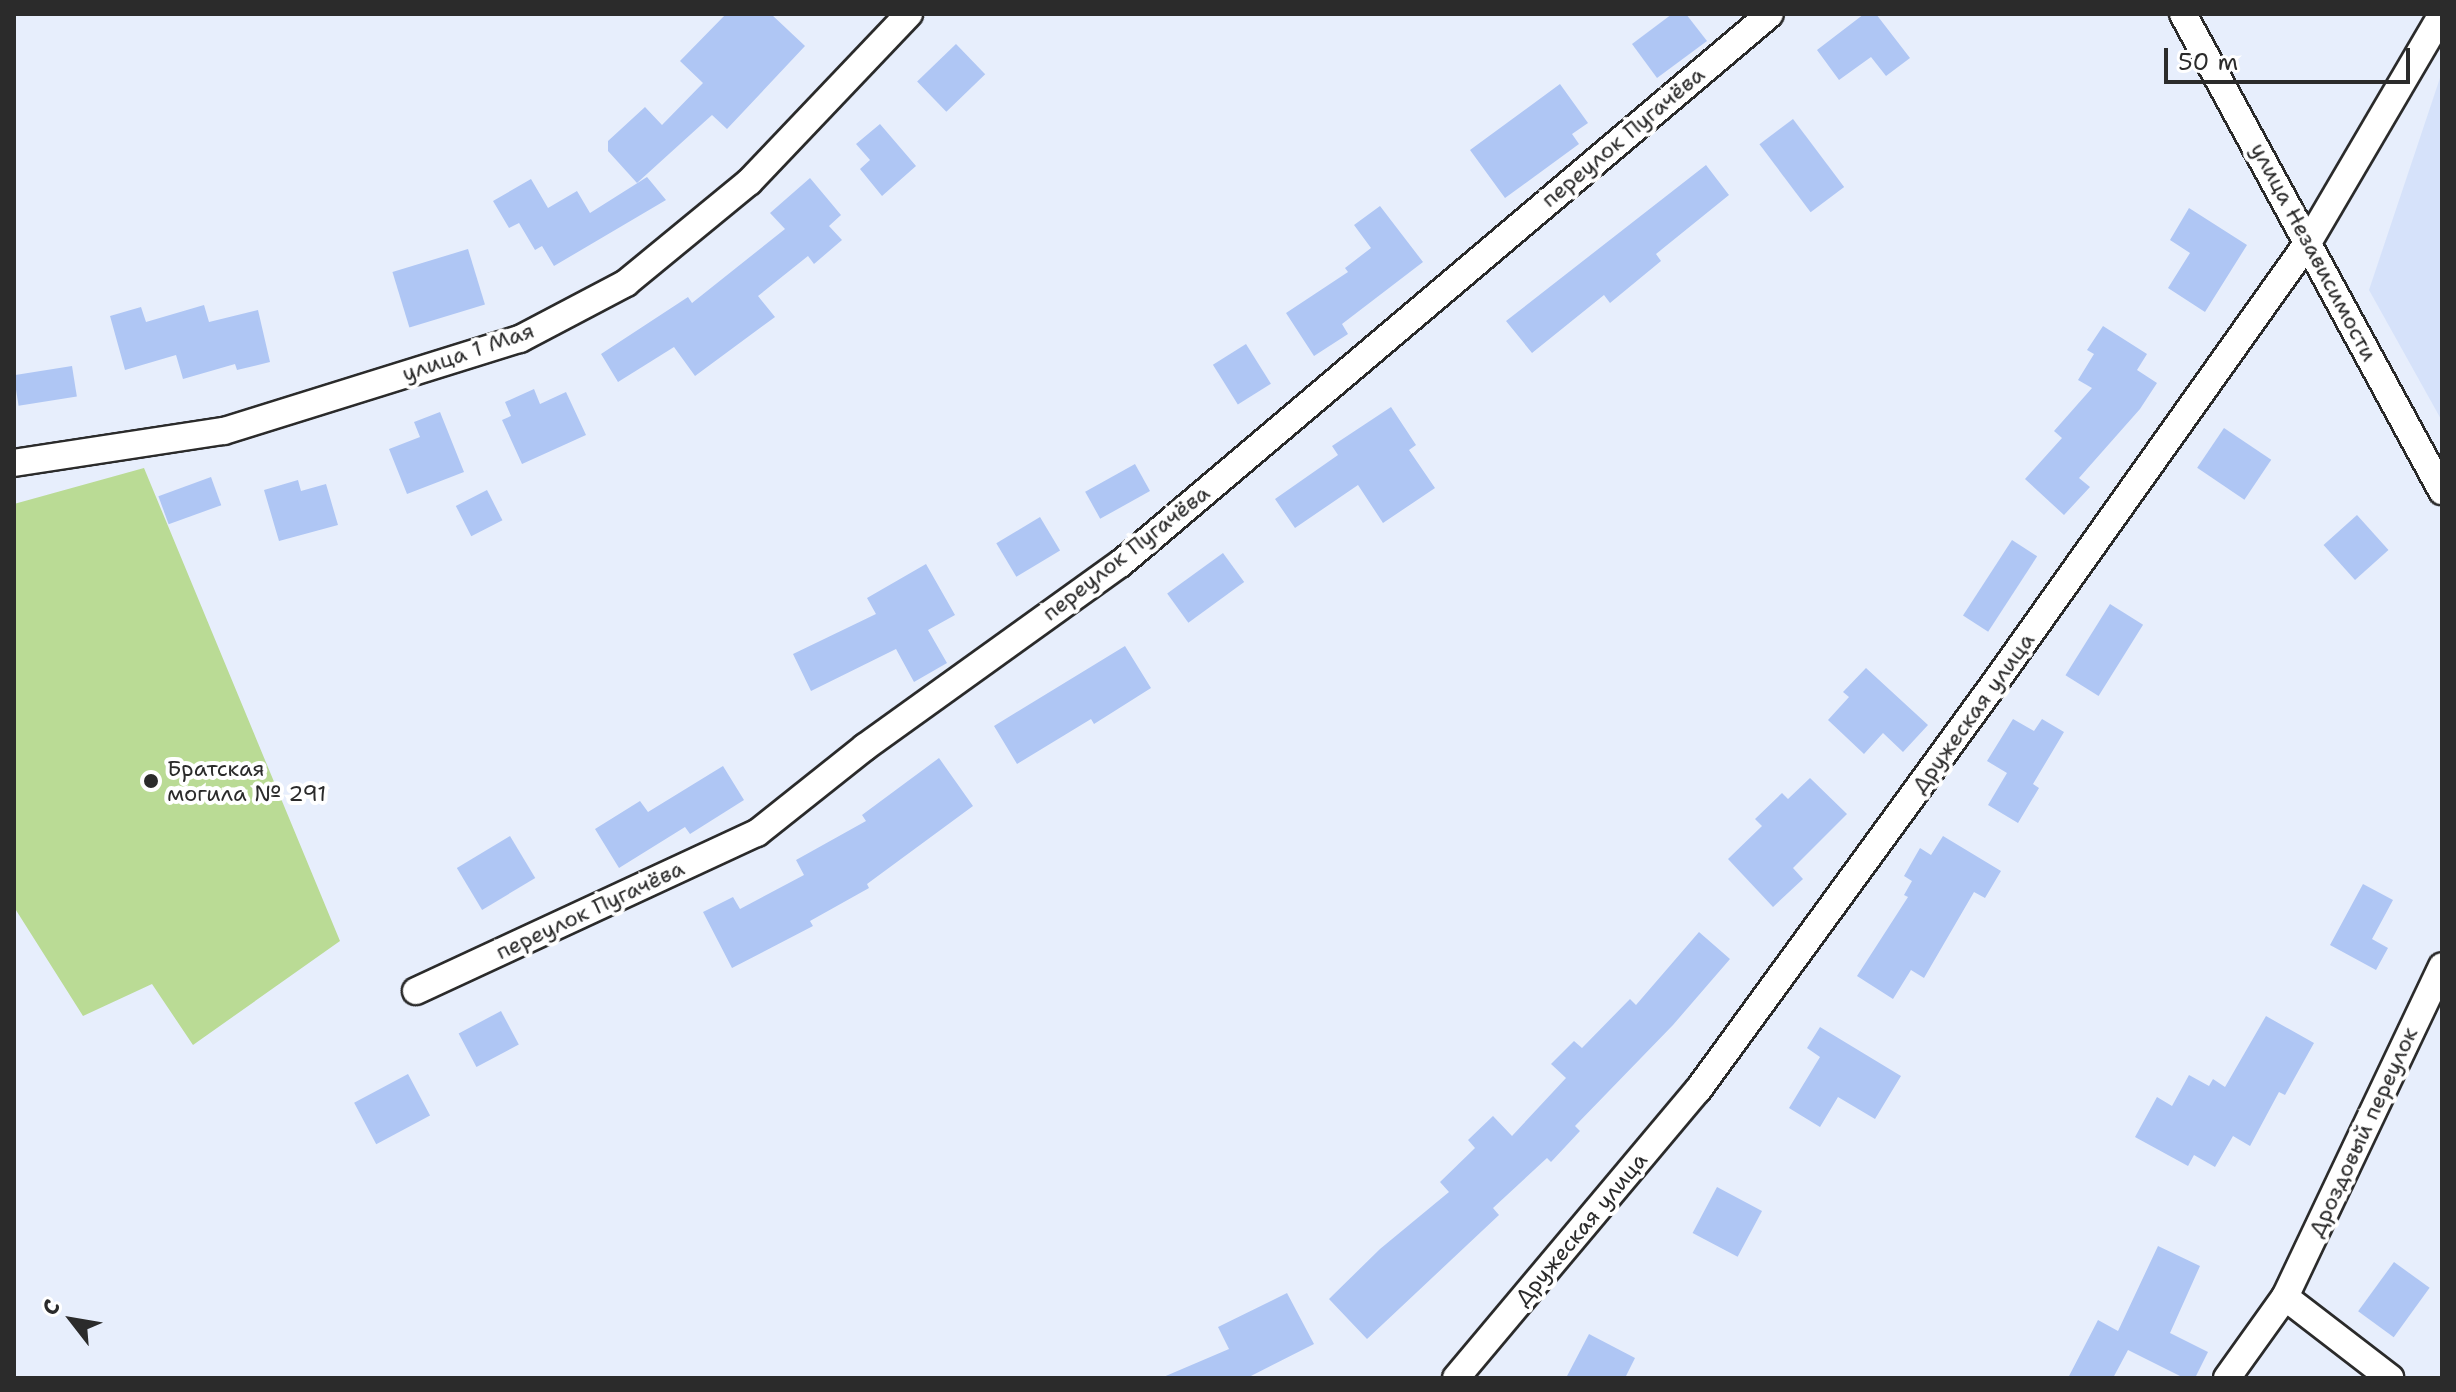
<!DOCTYPE html>
<html>
<head>
<meta charset="utf-8">
<style>
	body { margin:0 }
	#map { position:relative; width:2456px; height:1392px; overflow:hidden; background:#e7eefc; font-family:"Shantell Sans",sans-serif }
	div>[style] { position:absolute }
	.built>* { inset:0; background:#d6e2fa }
	.green>* { inset:0; background:#badb95 }
	.building>* { inset:0; background:#afc6f4; transform-origin:0 0 }
	.roads { filter:drop-shadow(2px 0 #2b2b2b) drop-shadow(-2px 0 #2b2b2b) drop-shadow(0 2px #2b2b2b) drop-shadow(0 -2px #2b2b2b) }
	.street>* { height:26px; margin:-13px; padding:0 13px; transform-origin:13px; border-radius:13px; background:#fff }
	.dots>* { width:22px; height:22px; translate:-50% -50%; box-sizing:border-box; border:4px solid #fff; border-radius:50% }
	span { translate:-50% -50%; white-space:nowrap; text-align:center; line-height:1.15; -webkit-text-stroke:8px #fff; paint-order:stroke }
	.street-label { font-size:22px; color:#2b2b2b }
	.poi-label { font-size:22px; color:#2b2b2b }
	.left { translate:0 -50%; text-align:left }
	.frame { position:absolute; inset:0; border:16px solid #2b2b2b; pointer-events:none }
	.north { position:absolute; left:32px; top:1280px; width:80px; height:80px; -webkit-text-stroke:6px #fff; paint-order:stroke; rotate:301deg; font-size:22px; font-weight:700; line-height:32px; text-align:center; color:#2b2b2b }
	.north::after { content:''; display:block; margin:auto; width:28px; height:36px; background:#2b2b2b; clip-path:polygon(50% 0,100% 100%,50% 72%,0 100%) }
	.scale { position:absolute; left:2164px; top:48px; width:246px; height:36px; box-sizing:border-box; border:4px solid #2b2b2b; border-top:0; padding-left:10px; font-size:24px; line-height:28px; white-space:nowrap; color:#2b2b2b; -webkit-text-stroke:6px #fff; paint-order:stroke }
</style>
</head>
<body>
<div id="map">
	<div class="built">
		<div style="clip-path:polygon(2442px 72px,2442px 421px,2369px 290px)"></div>
	</div>
	<div class="green">
		<div style="clip-path:polygon(144px 468px,340px 941px,193px 1045px,152px 984px,83px 1016px,14px 907px,14px 504px)"></div>
	</div>
	<div class="building">
		<div style="clip-path:polygon(726px 14px,771px 14px,805px 46px,727px 129px,712px 115px,637px 183px,608px 151px,608px 141px,645px 107px,662px 125px,703px 83px,680px 61px)"></div>
		<div style="clip-path:polygon(1672px 14px,1686px 14px,1707px 41px,1657px 78px,1632px 44px)"></div>
		<div style="clip-path:polygon(1864px 14px,1876px 14px,1910px 58px,1886px 76px,1871px 57px,1839px 80px,1817px 50px)"></div>
		<div style="left:956px;top:44px;width:42px;height:54px;rotate:46deg"></div>
		<div style="clip-path:polygon(1560px 84px,1588px 123px,1572px 134px,1579px 144px,1505px 198px,1470px 150px)"></div>
		<div style="left:1793px;top:119px;width:85px;height:42px;rotate:53deg"></div>
		<div style="clip-path:polygon(880px 124px,916px 166px,882px 196px,860px 169px,870px 160px,856px 144px)"></div>
		<div style="clip-path:polygon(1706px 165px,1729px 195px,1656px 254px,1661px 261px,1610px 303px,1604px 295px,1532px 353px,1506px 321px)"></div>
		<div style="clip-path:polygon(647px 177px,666px 200px,554px 266px,542px 246px,535px 250px,519px 223px,509px 228px,493px 201px,531px 179px,548px 208px,577px 191px,590px 213px)"></div>
		<div style="clip-path:polygon(810px 178px,841px 215px,829px 226px,842px 240px,814px 264px,808px 256px,758px 296px,775px 317px,695px 376px,674px 347px,618px 382px,601px 354px,688px 297px,692px 303px,785px 229px,770px 213px)"></div>
		<div style="clip-path:polygon(1380px 206px,1423px 262px,1342px 324px,1348px 334px,1314px 356px,1286px 313px,1348px 272px,1345px 268px,1371px 248px,1354px 225px)"></div>
		<div style="clip-path:polygon(2189px 208px,2247px 245px,2205px 312px,2168px 288px,2190px 253px,2170px 240px)"></div>
		<div style="left:468px;top:249px;width:58px;height:79px;rotate:73deg"></div>
		<div style="clip-path:polygon(204px 305px,209px 322px,258px 310px,270px 362px,237px 370px,235px 364px,183px 379px,176px 355px,125px 370px,110px 316px,141px 307px,146px 322px)"></div>
		<div style="clip-path:polygon(2103px 326px,2147px 354px,2137px 370px,2157px 383px,2140px 409px,2079px 478px,2090px 487px,2064px 515px,2025px 479px,2062px 438px,2054px 431px,2092px 388px,2078px 380px,2094px 354px,2087px 350px)"></div>
		<div style="left:1246px;top:344px;width:47px;height:39px;rotate:58deg"></div>
		<div style="left:72px;top:366px;width:31px;height:59px;rotate:81deg"></div>
		<div style="clip-path:polygon(534px 389px,540px 404px,566px 392px,586px 435px,522px 464px,502px 420px,511px 416px,505px 402px)"></div>
		<div style="clip-path:polygon(1391px 407px,1416px 445px,1409px 450px,1435px 488px,1383px 523px,1358px 485px,1295px 528px,1275px 499px,1338px 455px,1332px 446px)"></div>
		<div style="clip-path:polygon(440px 412px,464px 472px,407px 494px,389px 449px,420px 437px,414px 422px)"></div>
		<div style="left:2224px;top:428px;width:57px;height:48px;rotate:34deg"></div>
		<div style="left:1135px;top:464px;width:31px;height:57px;rotate:61deg"></div>
		<div style="left:211px;top:477px;width:30px;height:56px;rotate:70deg"></div>
		<div style="clip-path:polygon(298px 480px,301px 491px,326px 484px,338px 525px,279px 541px,264px 490px)"></div>
		<div style="left:487px;top:490px;width:34px;height:35px;rotate:63deg"></div>
		<div style="left:2357px;top:515px;width:47px;height:45px;rotate:48deg"></div>
		<div style="left:1040px;top:517px;width:39px;height:51px;rotate:59deg"></div>
		<div style="left:2012px;top:540px;width:30px;height:90px;rotate:33deg"></div>
		<div style="left:1223px;top:553px;width:36px;height:69px;rotate:54deg"></div>
		<div style="clip-path:polygon(926px 564px,955px 615px,928px 630px,947px 663px,914px 682px,896px 649px,811px 691px,793px 654px,876px 614px,867px 598px)"></div>
		<div style="left:2110px;top:604px;width:39px;height:84px;rotate:32deg"></div>
		<div style="clip-path:polygon(1125px 646px,1151px 688px,1094px 724px,1091px 719px,1017px 764px,994px 726px)"></div>
		<div style="clip-path:polygon(1866px 668px,1928px 725px,1903px 752px,1883px 733px,1864px 754px,1828px 720px,1849px 697px,1843px 692px)"></div>
		<div style="clip-path:polygon(2013px 719px,2034px 731px,2042px 719px,2064px 732px,2033px 784px,2039px 788px,2018px 823px,1988px 805px,2007px 773px,1987px 761px)"></div>
		<div style="clip-path:polygon(939px 758px,973px 806px,867px 884px,869px 888px,810px 921px,813px 926px,732px 968px,703px 912px,733px 897px,740px 909px,804px 875px,796px 860px,866px 821px,862px 815px)"></div>
		<div style="clip-path:polygon(723px 766px,744px 800px,690px 834px,685px 827px,619px 868px,595px 829px,640px 801px,648px 812px)"></div>
		<div style="clip-path:polygon(1810px 778px,1847px 814px,1793px 868px,1803px 879px,1773px 907px,1728px 859px,1762px 826px,1755px 819px,1782px 793px,1788px 799px)"></div>
		<div style="left:510px;top:836px;width:49px;height:62px;rotate:59deg"></div>
		<div style="clip-path:polygon(1943px 836px,2001px 871px,1985px 898px,1974px 892px,1924px 978px,1911px 970px,1893px 999px,1857px 976px,1908px 897px,1904px 895px,1912px 881px,1904px 876px,1920px 848px,1931px 855px)"></div>
		<div style="clip-path:polygon(2363px 884px,2393px 900px,2372px 939px,2388px 948px,2376px 970px,2330px 945px)"></div>
		<div style="clip-path:polygon(1699px 932px,1730px 959px,1673px 1025px,1575px 1126px,1580px 1131px,1551px 1162px,1547px 1158px,1493px 1208px,1499px 1215px,1367px 1339px,1329px 1299px,1380px 1249px,1449px 1192px,1440px 1182px,1475px 1148px,1468px 1140px,1493px 1116px,1512px 1136px,1566px 1078px,1551px 1064px,1574px 1041px,1582px 1048px,1630px 999px,1636px 1005px)"></div>
		<div style="left:501px;top:1011px;width:38px;height:48px;rotate:62deg"></div>
		<div style="clip-path:polygon(2266px 1016px,2314px 1043px,2285px 1095px,2279px 1092px,2250px 1146px,2233px 1136px,2215px 1167px,2194px 1155px,2188px 1166px,2135px 1137px,2157px 1097px,2172px 1106px,2189px 1075px,2209px 1086px,2213px 1079px,2225px 1087px)"></div>
		<div style="clip-path:polygon(1820px 1027px,1901px 1076px,1875px 1119px,1838px 1097px,1820px 1127px,1789px 1108px,1820px 1057px,1807px 1048px)"></div>
		<div style="left:408px;top:1074px;width:47px;height:61px;rotate:62deg"></div>
		<div style="left:1717px;top:1187px;width:51px;height:52px;rotate:28deg"></div>
		<div style="clip-path:polygon(2158px 1246px,2200px 1266px,2170px 1333px,2208px 1352px,2195px 1378px,2184px 1378px,2128px 1350px,2113px 1378px,2068px 1378px,2098px 1320px,2118px 1331px)"></div>
		<div style="left:2394px;top:1262px;width:44px;height:61px;rotate:36deg"></div>
		<div style="clip-path:polygon(1287px 1293px,1314px 1344px,1247px 1378px,1161px 1378px,1229px 1349px,1218px 1327px)"></div>
		<div style="clip-path:polygon(1589px 1334px,1635px 1358px,1625px 1378px,1566px 1378px)"></div>
	</div>
	<div class="roads">
		<div class="street">
			<div style="left:2183px;top:14px;width:543px;rotate:61.5deg"></div>
			<div style="left:14px;top:463px;width:212px;rotate:-8.7deg"></div>
			<div style="left:224px;top:431px;width:310px;rotate:-17.3deg"></div>
			<div style="left:520px;top:339px;width:120px;rotate:-27.8deg"></div>
			<div style="left:626px;top:283px;width:159px;rotate:-39.4deg"></div>
			<div style="left:749px;top:182px;width:232px;rotate:-46.4deg"></div>
			<div style="left:416px;top:991px;width:376px;rotate:-24.9deg"></div>
			<div style="left:757px;top:833px;width:138px;rotate:-38.5deg"></div>
			<div style="left:865px;top:747px;width:314px;rotate:-35.7deg"></div>
			<div style="left:1120px;top:564px;width:851px;rotate:-40.24deg"></div>
			<div style="left:2285px;top:1297px;width:133px;rotate:37.6deg"></div>
			<div style="left:1456px;top:1378px;width:376px;rotate:-50deg"></div>
			<div style="left:1698px;top:1090px;width:499px;rotate:-53.9deg"></div>
			<div style="left:1992px;top:687px;width:547px;rotate:-54.6deg"></div>
			<div style="left:2309px;top:241px;width:263px;rotate:-59.6deg"></div>
			<div style="left:2227px;top:1378px;width:100px;rotate:-54.4deg"></div>
			<div style="left:2285px;top:1297px;width:366px;rotate:-64.6deg"></div>
		</div>
	</div>
	<div class="dots">
		<div style="left:151px;top:781px;background:#2b2b2b"></div>
	</div>
	<div class="street-label">
		<span style="left:1623px;top:137px;rotate:-40deg">переулок Пугачёва</span>
		<span style="left:2314px;top:252px;rotate:62deg">улица Независимости</span>
		<span style="left:468px;top:352px;rotate:-19deg">улица 1 Мая</span>
		<span style="left:1126px;top:553px;rotate:-38deg">переулок Пугачёва</span>
		<span style="left:1973px;top:713px;rotate:-54deg">Дружеская улица</span>
		<span style="left:590px;top:910px;rotate:-25deg">переулок Пугачёва</span>
		<span style="left:2363px;top:1132px;rotate:-65deg">Дроздовый переулок</span>
		<span style="left:1581px;top:1229px;rotate:-50deg">Дружеская улица</span>
	</div>
	<div class="poi-label">
		<span class="left" style="left:167px;top:781px">Братская<br>могила № 291</span>
	</div>
	<div class="frame"></div>
	<div class="north">С</div>
	<div class="scale">50 m</div>
</div>
</body>
</html>
